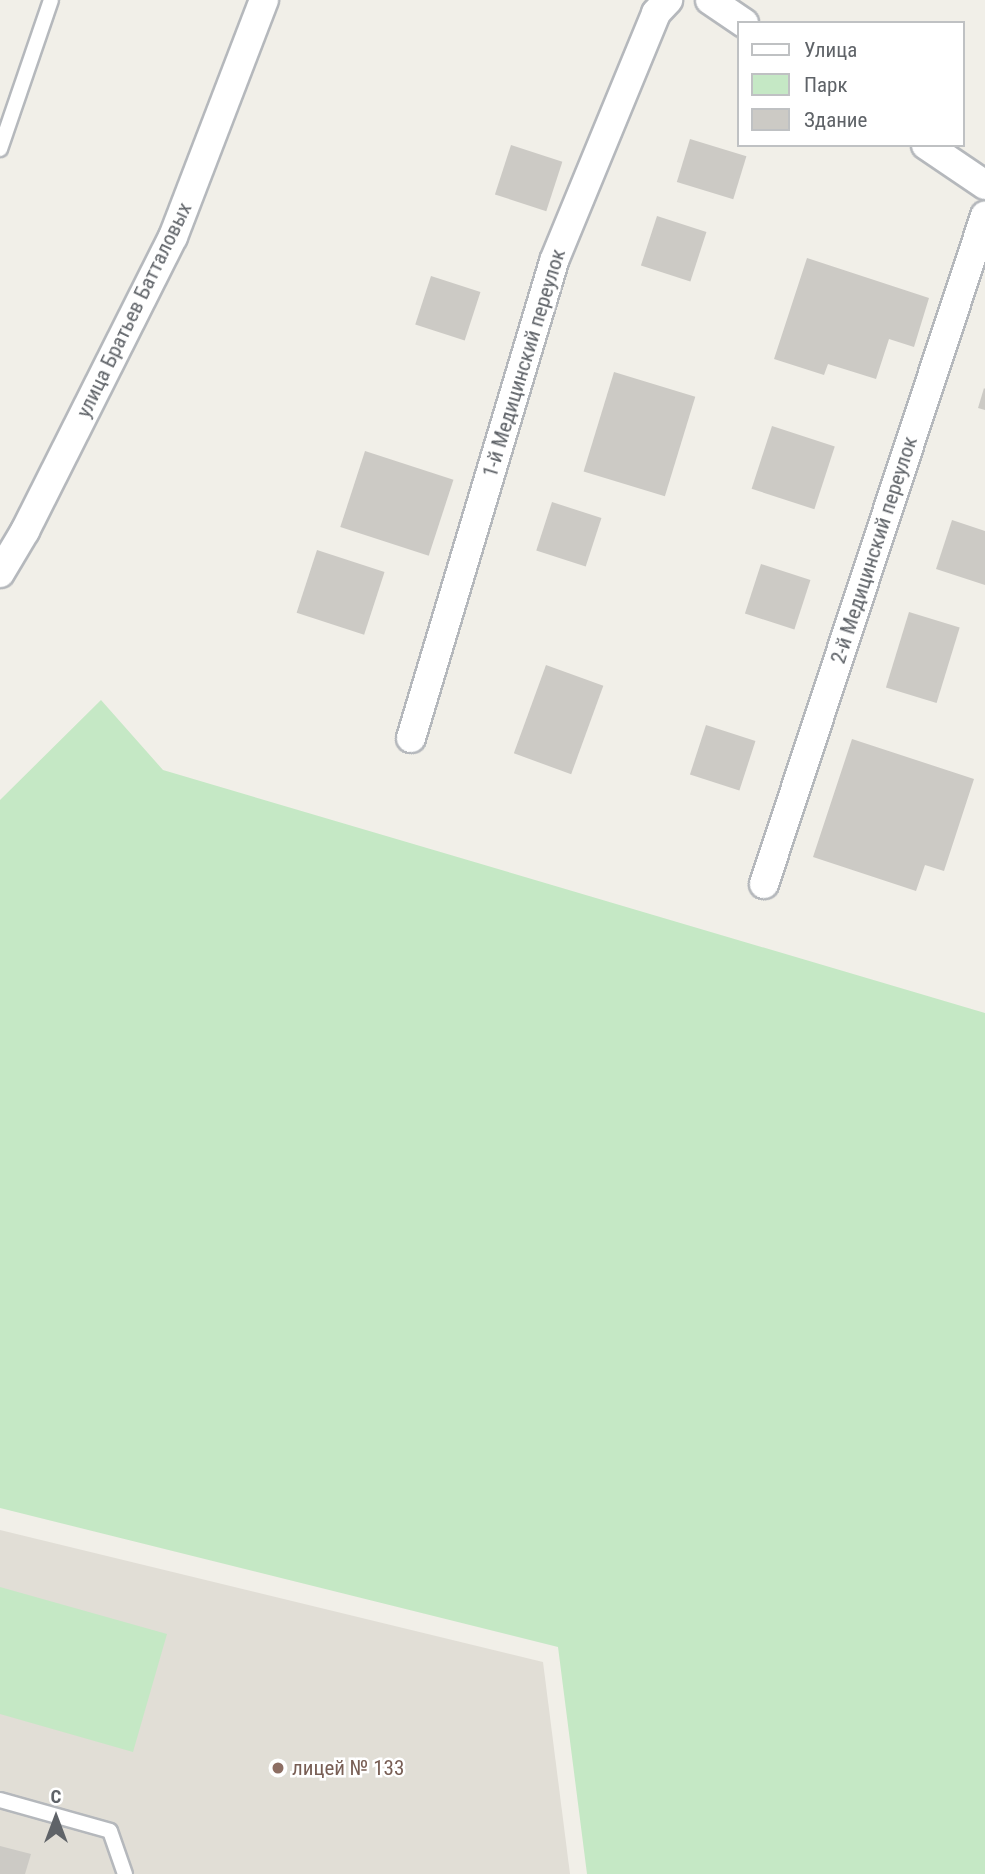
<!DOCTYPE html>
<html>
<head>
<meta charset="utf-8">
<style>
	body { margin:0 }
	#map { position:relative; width:985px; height:1874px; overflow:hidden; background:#f1efe8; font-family:"Roboto Condensed",sans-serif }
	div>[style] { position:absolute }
	.education>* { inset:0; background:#e1ded6 }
	.green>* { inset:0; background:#c5e8c5 }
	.building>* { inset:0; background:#cccac5; transform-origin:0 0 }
	.roads { filter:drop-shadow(2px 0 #b5b8bc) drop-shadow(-2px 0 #b5b8bc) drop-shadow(0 2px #b5b8bc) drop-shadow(0 -2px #b5b8bc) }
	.lane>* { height:14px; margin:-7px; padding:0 7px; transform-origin:7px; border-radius:7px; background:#fff }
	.street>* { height:28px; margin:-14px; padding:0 14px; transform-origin:14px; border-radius:14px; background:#fff }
	.dots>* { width:19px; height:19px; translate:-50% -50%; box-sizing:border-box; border:4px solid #fff; border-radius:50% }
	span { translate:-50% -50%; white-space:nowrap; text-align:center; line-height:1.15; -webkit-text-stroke:5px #fff; paint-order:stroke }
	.street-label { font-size:21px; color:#5f6368 }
	.education-label { font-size:21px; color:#785e54 }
	.left { translate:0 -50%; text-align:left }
	.legend { position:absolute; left:737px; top:21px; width:228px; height:126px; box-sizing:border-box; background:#fff; border:2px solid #bfc1c3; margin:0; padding:9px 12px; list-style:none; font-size:21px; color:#5f6368 }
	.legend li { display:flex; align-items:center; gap:14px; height:35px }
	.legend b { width:35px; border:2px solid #bfc1c3 }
	.north { position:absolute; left:21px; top:1783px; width:70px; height:70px; -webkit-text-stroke:5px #fff; paint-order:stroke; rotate:0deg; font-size:19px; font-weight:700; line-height:28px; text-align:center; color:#5f6368 }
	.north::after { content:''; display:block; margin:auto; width:24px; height:32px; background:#5f6368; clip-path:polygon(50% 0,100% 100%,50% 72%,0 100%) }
</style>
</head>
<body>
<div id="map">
	<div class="education">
		<div style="clip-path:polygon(0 1530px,543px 1662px,570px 1874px,0 1874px)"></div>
	</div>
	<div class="green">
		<div style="clip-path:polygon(101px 700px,163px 770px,985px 1013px,985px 1874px,587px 1874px,558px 1647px,0 1508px,0 800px)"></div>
		<div style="clip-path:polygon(0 1587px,167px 1634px,133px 1752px,0 1714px)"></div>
	</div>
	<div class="building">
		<div style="left:690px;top:139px;width:59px;height:45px;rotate:17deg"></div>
		<div style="left:511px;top:145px;width:54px;height:52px;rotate:18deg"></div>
		<div style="left:657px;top:216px;width:52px;height:52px;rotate:18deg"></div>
		<div style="clip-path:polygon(807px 258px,929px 298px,914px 347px,889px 339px,876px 379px,828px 364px,824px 375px,774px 359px)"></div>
		<div style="left:431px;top:276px;width:52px;height:51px;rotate:18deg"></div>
		<div style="left:614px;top:372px;width:85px;height:104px;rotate:17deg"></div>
		<div style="clip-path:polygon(984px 388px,985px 389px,985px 410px,978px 408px)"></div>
		<div style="left:772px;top:426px;width:66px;height:66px;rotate:18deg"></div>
		<div style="left:365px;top:451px;width:93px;height:80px;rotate:18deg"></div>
		<div style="left:552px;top:502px;width:52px;height:51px;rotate:18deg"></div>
		<div style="clip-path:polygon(952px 520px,985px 531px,985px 585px,936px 569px)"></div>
		<div style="left:317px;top:550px;width:71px;height:66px;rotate:18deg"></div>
		<div style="left:761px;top:564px;width:52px;height:52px;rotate:18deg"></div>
		<div style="left:909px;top:612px;width:53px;height:79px;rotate:17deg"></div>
		<div style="left:546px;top:665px;width:61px;height:94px;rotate:20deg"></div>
		<div style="left:706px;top:725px;width:52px;height:52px;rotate:18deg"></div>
		<div style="clip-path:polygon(852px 739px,974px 779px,944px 871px,925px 865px,916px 891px,813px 857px)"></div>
		<div style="clip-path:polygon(0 1846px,31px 1854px,25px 1874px,0 1874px)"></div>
	</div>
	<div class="roads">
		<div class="lane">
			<div style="left:0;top:149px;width:157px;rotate:-71.1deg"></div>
			<div style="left:0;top:1800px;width:114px;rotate:15.7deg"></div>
			<div style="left:110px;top:1831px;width:46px;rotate:70.8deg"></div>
		</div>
		<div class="street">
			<div style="left:710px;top:0;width:41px;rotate:34.1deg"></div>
			<div style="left:926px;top:145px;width:71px;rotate:34.1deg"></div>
			<div style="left:0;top:573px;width:49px;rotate:-59.2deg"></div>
			<div style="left:25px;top:531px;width:329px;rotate:-63.3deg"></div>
			<div style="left:173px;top:237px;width:254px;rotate:-69deg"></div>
			<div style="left:411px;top:738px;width:498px;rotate:-73.3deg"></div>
			<div style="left:554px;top:261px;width:268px;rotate:-67.6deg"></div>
			<div style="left:656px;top:13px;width:18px;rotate:-47deg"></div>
			<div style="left:764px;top:884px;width:704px;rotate:-71.69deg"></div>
		</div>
	</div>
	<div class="dots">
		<div style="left:278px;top:1768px;background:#8d6e63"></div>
	</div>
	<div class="street-label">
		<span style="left:134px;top:310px;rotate:-64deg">улица Братьев Батталовых</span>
		<span style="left:524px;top:363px;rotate:-73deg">1-й Медицинский переулок</span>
		<span style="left:874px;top:550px;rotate:-72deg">2-й Медицинский переулок</span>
	</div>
	<div class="education-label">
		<span class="left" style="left:292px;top:1768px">лицей № 133</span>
	</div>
	<ul class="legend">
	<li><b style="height:9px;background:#fff"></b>Улица</li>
	<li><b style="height:19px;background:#c5e8c5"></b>Парк</li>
	<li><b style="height:19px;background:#cccac5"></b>Здание</li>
	</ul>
	<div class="north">С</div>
</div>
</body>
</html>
